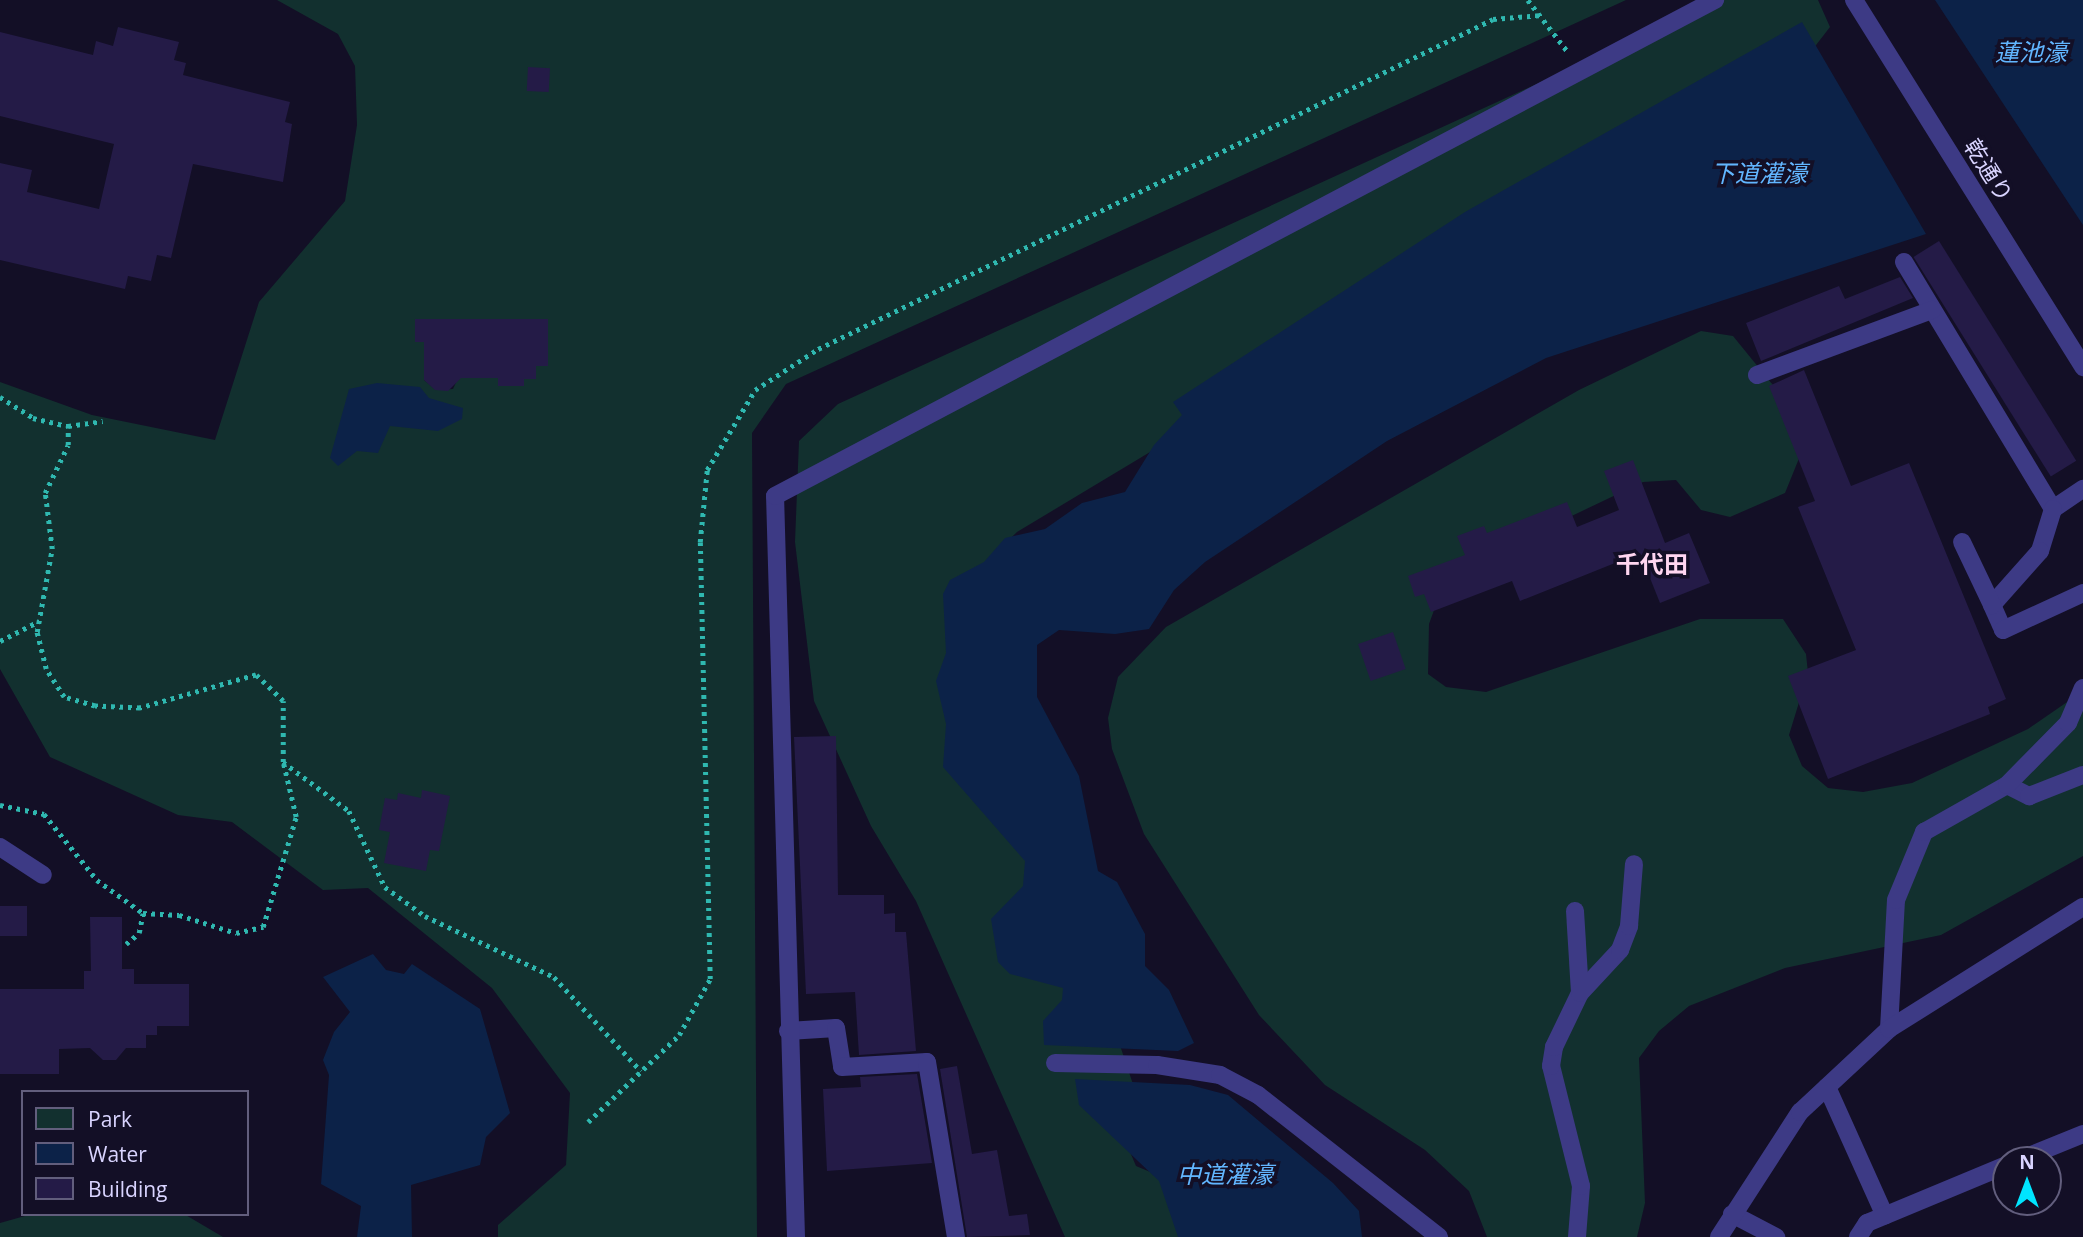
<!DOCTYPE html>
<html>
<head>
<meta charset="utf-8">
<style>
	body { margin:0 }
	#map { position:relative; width:2083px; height:1237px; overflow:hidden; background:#130f26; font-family:"Open Sans","Noto Sans JP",sans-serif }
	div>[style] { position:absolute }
	.green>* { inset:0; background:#12302f }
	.water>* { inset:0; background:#0c2248 }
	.building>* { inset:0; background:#241b47; transform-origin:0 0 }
	.path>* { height:4.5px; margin-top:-2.25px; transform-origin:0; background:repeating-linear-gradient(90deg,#2fb8b0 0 3.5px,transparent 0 8.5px) }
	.lane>* { height:18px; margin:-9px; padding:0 9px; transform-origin:9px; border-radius:9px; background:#3d3a85 }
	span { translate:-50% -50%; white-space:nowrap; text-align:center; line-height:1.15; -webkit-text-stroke:7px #130f26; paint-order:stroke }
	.street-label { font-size:23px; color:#d9d4ff }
	.water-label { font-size:24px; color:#62b6ff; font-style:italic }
	.neighbourhood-label { font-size:24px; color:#ffd6f0; font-weight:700 }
	.legend { position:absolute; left:21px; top:1090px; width:228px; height:126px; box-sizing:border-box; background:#130f26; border:2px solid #625e7d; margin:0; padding:9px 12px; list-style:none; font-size:21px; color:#d9d4ff }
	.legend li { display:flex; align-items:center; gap:14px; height:35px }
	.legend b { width:35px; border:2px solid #625e7d }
	.north { position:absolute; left:1992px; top:1146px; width:70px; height:70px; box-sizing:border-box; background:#130f26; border:2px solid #625e7d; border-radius:50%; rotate:0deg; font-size:19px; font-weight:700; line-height:28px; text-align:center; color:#d9d4ff }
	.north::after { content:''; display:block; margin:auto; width:24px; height:32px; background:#00e5ff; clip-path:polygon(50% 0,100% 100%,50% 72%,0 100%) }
</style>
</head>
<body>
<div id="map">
	<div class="green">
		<div style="clip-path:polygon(evenodd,277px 0,1626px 0,786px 384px,752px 433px,757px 1237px,498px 1237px,498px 1225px,566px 1165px,570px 1093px,492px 988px,368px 888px,323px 890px,232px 822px,178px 815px,50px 757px,0 669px,0 382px,92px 415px,215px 440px,259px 302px,345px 201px,357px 125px,355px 66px,338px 34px,277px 0,415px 319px,548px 319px,548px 366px,536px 366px,535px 379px,524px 379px,524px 386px,498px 386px,498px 378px,458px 378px,453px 389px,436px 390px,424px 380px,424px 342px,415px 341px,415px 319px)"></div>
		<div style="clip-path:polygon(1720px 0,1818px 0,1830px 27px,1806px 58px,1017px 532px,965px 583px,1142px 1111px,1122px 1133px,1136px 1166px,1179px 1184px,1188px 1237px,1065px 1237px,916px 901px,871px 826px,814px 701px,795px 542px,799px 441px,838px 404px)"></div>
		<div style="clip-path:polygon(1701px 331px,1733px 336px,1786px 401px,1800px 456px,1785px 493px,1730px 517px,1701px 510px,1676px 480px,1643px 482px,1475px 562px,1441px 591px,1429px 624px,1428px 674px,1446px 687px,1486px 692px,1700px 619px,1783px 619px,1806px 654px,1808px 673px,1789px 735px,1802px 766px,1828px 788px,1863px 792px,1912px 783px,2028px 729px,2083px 691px,2083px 856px,1941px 935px,1785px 968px,1689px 1006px,1659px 1031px,1639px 1058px,1645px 1203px,1637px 1237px,1487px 1237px,1469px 1191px,1425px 1150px,1325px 1085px,1259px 1015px,1144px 834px,1112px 749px,1108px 718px,1118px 677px,1166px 627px,1579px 390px)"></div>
		<div style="clip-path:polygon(32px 1214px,184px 1214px,223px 1237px,0 1237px,0 1223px)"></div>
	</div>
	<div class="water">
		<div style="clip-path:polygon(1935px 0,2083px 0,2083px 225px)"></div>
		<div style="clip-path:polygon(1802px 22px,1926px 234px,1546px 358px,1387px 441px,1205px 562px,1174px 590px,1149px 629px,1115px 634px,1059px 630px,1037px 645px,1037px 697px,1079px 776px,1098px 871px,1117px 882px,1145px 934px,1145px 966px,1169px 990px,1194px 1043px,1178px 1051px,1044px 1045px,1043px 1021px,1062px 1000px,1063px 988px,1010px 974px,998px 962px,991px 919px,1023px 886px,1025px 861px,943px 767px,946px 724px,936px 681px,946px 653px,943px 594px,950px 580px,984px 562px,1005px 538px,1045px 529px,1082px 503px,1125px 492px,1154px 445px,1182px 415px,1173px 402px,1465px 212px)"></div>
		<div style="clip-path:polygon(377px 383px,420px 387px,429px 398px,463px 408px,462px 419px,438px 431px,390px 426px,378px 453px,357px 451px,338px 466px,330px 458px,349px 389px)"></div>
		<div style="clip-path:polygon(373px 954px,386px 970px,404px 974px,412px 964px,480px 1009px,510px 1113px,486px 1137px,480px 1165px,411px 1185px,412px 1237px,357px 1237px,361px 1206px,321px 1184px,329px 1075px,323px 1060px,334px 1032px,350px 1012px,323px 977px)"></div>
		<div style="clip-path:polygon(1075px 1079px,1190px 1085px,1228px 1095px,1333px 1183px,1359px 1211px,1362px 1237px,1178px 1237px,1159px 1181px,1079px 1105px)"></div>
	</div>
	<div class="building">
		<div style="clip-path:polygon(118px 27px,179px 42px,174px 60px,186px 63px,183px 75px,290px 102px,285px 122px,292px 124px,283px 182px,193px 164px,171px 258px,157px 255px,151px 281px,128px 276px,125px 289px,0 260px,0 163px,32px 170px,27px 192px,99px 209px,114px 144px,0 116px,0 32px,93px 55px,96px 41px,113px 46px)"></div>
		<div style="left:528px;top:67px;width:22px;height:24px;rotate:3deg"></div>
		<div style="left:1939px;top:241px;width:259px;height:30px;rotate:58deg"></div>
		<div style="clip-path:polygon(1900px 277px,1913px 298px,1761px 361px,1746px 323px,1839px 286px,1845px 299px)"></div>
		<div style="clip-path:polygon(415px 319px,548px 319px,548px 366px,536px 366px,536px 379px,524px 379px,524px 386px,498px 386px,498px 378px,461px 378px,448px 391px,435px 390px,424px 380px,424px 342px,415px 342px)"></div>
		<div style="clip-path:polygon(1804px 370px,1851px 486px,1909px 463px,2006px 699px,1988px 707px,1990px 714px,1828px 779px,1788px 676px,1856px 650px,1798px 507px,1815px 501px,1769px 386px)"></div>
		<div style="clip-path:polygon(1633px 460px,1665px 543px,1689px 533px,1710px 583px,1660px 603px,1640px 553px,1520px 601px,1512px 581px,1431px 612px,1424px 594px,1415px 597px,1408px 576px,1465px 555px,1457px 536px,1484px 526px,1487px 533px,1567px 502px,1577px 527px,1619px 510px,1604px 471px)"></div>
		<div style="left:1393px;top:632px;width:39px;height:37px;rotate:71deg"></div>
		<div style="clip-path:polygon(836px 736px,838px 895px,884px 895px,884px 914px,895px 913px,895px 932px,906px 932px,916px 1051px,859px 1055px,855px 992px,806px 994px,794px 737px)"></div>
		<div style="clip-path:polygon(422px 790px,450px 796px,439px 851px,430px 850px,426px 871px,384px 863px,390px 832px,379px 830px,385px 798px,397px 800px,398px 793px,421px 798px)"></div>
		<div style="left:0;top:906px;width:27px;height:30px"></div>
		<div style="clip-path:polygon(90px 917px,122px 917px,122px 969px,134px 969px,134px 984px,189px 984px,189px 1026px,157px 1026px,157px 1035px,146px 1035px,146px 1048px,126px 1048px,116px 1060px,103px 1060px,90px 1048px,59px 1049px,59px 1074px,0 1074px,0 989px,84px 989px,84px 971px,91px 971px)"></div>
		<div style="clip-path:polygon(957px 1066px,972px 1154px,997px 1150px,1009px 1216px,1027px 1214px,1030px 1235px,967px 1237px,940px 1069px)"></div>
		<div style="clip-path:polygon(917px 1074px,932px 1163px,827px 1171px,823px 1089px,861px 1087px,860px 1077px)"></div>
	</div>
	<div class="path">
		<div style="left:1528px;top:0;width:66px;rotate:52.4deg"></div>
		<div style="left:0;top:397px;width:39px;rotate:32deg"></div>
		<div style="left:33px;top:418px;width:36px;rotate:13deg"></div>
		<div style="left:68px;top:426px;width:35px;rotate:-8deg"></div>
		<div style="left:0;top:641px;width:44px;rotate:-27.1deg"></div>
		<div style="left:283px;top:762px;width:82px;rotate:36.6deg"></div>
		<div style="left:349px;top:811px;width:84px;rotate:64.7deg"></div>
		<div style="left:385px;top:887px;width:49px;rotate:35.9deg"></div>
		<div style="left:425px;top:916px;width:143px;rotate:25.3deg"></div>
		<div style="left:554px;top:977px;width:128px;rotate:47.2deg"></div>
		<div style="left:0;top:805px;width:45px;rotate:11.6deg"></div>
		<div style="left:44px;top:814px;width:85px;rotate:51.2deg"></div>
		<div style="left:97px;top:880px;width:57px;rotate:35.7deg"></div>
		<div style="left:143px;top:913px;width:36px;rotate:3deg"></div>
		<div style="left:179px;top:915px;width:60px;rotate:17.5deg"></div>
		<div style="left:236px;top:933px;width:28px;rotate:-13deg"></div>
		<div style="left:263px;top:927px;width:115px;rotate:-73.3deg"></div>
		<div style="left:296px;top:817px;width:57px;rotate:-103.3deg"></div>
		<div style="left:283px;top:762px;width:61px;rotate:-90deg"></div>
		<div style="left:283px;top:701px;width:37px;rotate:-136deg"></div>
		<div style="left:256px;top:675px;width:121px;rotate:164.1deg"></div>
		<div style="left:140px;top:708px;width:45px;rotate:-177.5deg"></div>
		<div style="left:95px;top:706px;width:32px;rotate:-164deg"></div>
		<div style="left:64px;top:697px;width:33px;rotate:-123deg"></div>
		<div style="left:46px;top:669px;width:38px;rotate:-104deg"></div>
		<div style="left:37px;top:632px;width:84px;rotate:-79.8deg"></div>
		<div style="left:52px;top:549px;width:56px;rotate:-97.1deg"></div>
		<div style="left:45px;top:493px;width:53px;rotate:-64.4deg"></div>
		<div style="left:68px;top:445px;width:19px;rotate:-90deg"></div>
		<div style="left:126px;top:944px;width:17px;rotate:-40deg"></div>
		<div style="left:139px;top:933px;width:20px;rotate:-79deg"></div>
		<div style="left:588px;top:1122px;width:126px;rotate:-43.7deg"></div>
		<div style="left:679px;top:1035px;width:64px;rotate:-61deg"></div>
		<div style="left:710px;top:979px;width:437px;rotate:-91.3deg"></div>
		<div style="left:700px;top:542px;width:72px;rotate:-84.4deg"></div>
		<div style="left:707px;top:470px;width:93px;rotate:-59deg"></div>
		<div style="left:755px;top:390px;width:75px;rotate:-33.1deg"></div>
		<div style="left:818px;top:349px;width:751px;rotate:-26.05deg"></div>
		<div style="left:1493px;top:19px;width:49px;rotate:-4.7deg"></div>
	</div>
	<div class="lane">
		<div style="left:1854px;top:0;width:433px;rotate:58deg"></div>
		<div style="left:1904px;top:262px;width:288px;rotate:58.9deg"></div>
		<div style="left:2053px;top:509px;width:36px;rotate:-34deg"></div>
		<div style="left:1757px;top:375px;width:187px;rotate:-20.4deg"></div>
		<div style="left:2053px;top:509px;width:44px;rotate:107.2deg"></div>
		<div style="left:2040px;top:551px;width:72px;rotate:131.6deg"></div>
		<div style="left:1992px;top:605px;width:27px;rotate:66deg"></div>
		<div style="left:2003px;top:630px;width:88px;rotate:-24.8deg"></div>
		<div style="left:1962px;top:542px;width:70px;rotate:64.5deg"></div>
		<div style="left:2007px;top:785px;width:25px;rotate:27deg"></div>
		<div style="left:2029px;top:796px;width:58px;rotate:-21.3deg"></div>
		<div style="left:0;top:847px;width:51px;rotate:33.1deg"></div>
		<div style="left:1575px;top:911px;width:82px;rotate:86.5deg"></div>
		<div style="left:1889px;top:1029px;width:129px;rotate:-86.9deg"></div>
		<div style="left:1896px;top:900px;width:74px;rotate:-67.6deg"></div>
		<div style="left:1924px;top:832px;width:95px;rotate:-29.5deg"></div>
		<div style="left:2007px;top:785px;width:87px;rotate:-45.5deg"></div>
		<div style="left:2068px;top:723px;width:38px;rotate:-67deg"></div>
		<div style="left:788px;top:1031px;width:48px;rotate:-3.6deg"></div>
		<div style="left:836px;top:1028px;width:39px;rotate:81deg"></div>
		<div style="left:842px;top:1067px;width:85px;rotate:-3.4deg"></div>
		<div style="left:927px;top:1062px;width:177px;rotate:80.6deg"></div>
		<div style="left:1055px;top:1063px;width:102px;rotate:1.1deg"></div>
		<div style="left:1157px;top:1065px;width:64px;rotate:9deg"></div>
		<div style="left:1220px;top:1075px;width:43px;rotate:27.8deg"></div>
		<div style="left:1258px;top:1095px;width:230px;rotate:38.1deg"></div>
		<div style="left:1827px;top:1087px;width:141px;rotate:65.8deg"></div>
		<div style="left:2019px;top:1160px;width:69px;rotate:-22.1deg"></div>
		<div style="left:1732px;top:1214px;width:50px;rotate:27.6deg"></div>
		<div style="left:796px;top:1237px;width:741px;rotate:-91.62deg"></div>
		<div style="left:775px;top:496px;width:1063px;rotate:-27.82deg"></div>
		<div style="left:1577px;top:1237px;width:51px;rotate:-85.5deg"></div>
		<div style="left:1581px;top:1186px;width:124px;rotate:-104deg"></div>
		<div style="left:1551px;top:1066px;width:19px;rotate:-81deg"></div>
		<div style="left:1554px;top:1047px;width:60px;rotate:-64.3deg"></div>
		<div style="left:1580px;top:993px;width:59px;rotate:-47.1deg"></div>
		<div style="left:1620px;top:950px;width:26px;rotate:-69deg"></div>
		<div style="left:1629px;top:926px;width:62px;rotate:-85.4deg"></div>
		<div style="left:1719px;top:1237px;width:149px;rotate:-57.1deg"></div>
		<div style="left:1800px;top:1112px;width:122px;rotate:-43deg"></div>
		<div style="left:1889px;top:1029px;width:229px;rotate:-32.2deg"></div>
		<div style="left:1858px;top:1237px;width:17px;rotate:-57deg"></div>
		<div style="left:1867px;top:1223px;width:151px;rotate:-22.6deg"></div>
	</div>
	<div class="street-label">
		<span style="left:1989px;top:170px;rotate:58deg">乾通り</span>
	</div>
	<div class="water-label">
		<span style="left:2031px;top:52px">蓮池濠</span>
		<span style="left:1759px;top:173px">下道灌濠</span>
		<span style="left:1225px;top:1174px">中道灌濠</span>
	</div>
	<div class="neighbourhood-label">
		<span style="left:1652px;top:564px">千代田</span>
	</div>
	<ul class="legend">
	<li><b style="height:19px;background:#12302f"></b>Park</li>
	<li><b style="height:19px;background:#0c2248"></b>Water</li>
	<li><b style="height:19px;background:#241b47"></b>Building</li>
	</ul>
	<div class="north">N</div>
</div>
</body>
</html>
